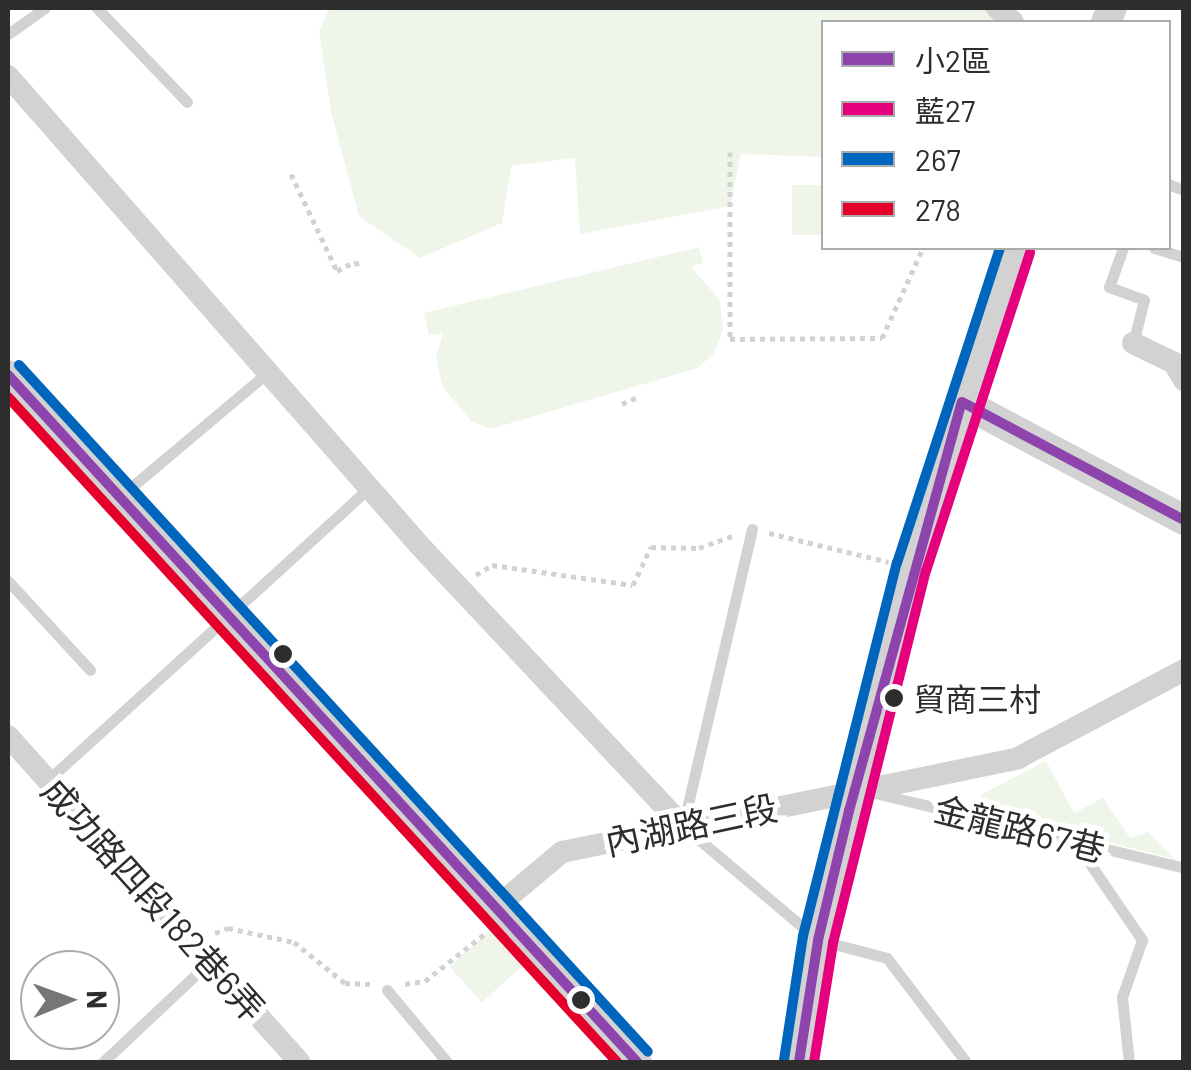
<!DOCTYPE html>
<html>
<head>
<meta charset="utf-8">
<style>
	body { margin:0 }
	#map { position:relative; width:1191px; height:1070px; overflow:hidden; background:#fff; font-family:Barlow,"Noto Sans TC",sans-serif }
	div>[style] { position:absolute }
	.green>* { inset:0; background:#f0f5ea; transform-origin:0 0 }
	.path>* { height:5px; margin-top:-2.5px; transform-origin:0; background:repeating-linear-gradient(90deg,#d2d2d2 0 5px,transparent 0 10px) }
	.service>* { height:11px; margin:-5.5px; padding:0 5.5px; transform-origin:5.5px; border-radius:5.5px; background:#d2d2d2 }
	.minor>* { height:22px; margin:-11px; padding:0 11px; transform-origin:11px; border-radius:11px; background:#d2d2d2 }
	.tertiary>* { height:30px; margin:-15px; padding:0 15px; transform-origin:15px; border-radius:15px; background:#d2d2d2 }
	.bus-1>* { height:10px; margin:-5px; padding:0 5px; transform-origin:5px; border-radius:5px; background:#8e44ad }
	.bus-2>* { height:10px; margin:-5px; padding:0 5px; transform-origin:5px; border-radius:5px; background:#e5007d }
	.bus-3>* { height:10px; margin:-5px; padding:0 5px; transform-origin:5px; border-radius:5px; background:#0065bd }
	.bus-4>* { height:10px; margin:-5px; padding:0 5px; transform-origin:5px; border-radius:5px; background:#e4002b }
	.dots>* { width:28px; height:28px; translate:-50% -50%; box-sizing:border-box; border:5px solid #fff; border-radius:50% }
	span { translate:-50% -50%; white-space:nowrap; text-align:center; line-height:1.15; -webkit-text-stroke:10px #fff; paint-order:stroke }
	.bus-label { font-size:32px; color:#2d2d2d }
	.left { translate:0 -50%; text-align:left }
	.street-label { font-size:35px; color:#2d2d2d }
	.frame { position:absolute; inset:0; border:10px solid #2d2d2d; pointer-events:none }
	.legend { position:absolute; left:821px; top:20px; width:350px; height:230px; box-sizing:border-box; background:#fff; border:2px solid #ababab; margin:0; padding:12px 18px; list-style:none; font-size:30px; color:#2d2d2d }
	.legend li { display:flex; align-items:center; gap:20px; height:50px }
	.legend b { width:50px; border:2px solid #ababab }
	.north { position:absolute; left:20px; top:950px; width:100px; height:100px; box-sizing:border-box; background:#fff; border:2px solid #ababab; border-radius:50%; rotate:89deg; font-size:28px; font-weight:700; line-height:40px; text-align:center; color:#2d2d2d }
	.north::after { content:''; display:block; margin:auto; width:35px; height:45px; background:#767676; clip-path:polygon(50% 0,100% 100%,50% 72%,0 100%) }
</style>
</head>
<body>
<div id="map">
	<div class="green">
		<div style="clip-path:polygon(330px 8px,997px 8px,1013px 22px,824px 22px,823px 157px,741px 154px,730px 206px,580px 234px,575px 158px,511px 166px,502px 223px,420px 258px,359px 216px,331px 112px,319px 31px)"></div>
		<div style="left:792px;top:185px;width:31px;height:50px"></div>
		<div style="clip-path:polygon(699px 247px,703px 263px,691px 267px,720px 300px,723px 330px,714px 353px,698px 368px,490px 429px,471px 421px,442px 386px,436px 357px,443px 333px,429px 335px,424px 313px)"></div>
		<div style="clip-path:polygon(1046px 761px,1074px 813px,1103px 798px,1130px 838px,1148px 832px,1175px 859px,973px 808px,982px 794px)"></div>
		<div style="left:495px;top:926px;width:48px;height:61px;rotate:48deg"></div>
	</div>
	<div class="path">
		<div style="left:730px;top:152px;width:187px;rotate:90deg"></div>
		<div style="left:730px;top:339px;width:152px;rotate:-0.4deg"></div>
		<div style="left:882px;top:338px;width:99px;rotate:-65.5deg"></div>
		<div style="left:291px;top:174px;width:107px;rotate:64.6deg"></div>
		<div style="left:337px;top:271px;width:21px;rotate:-28deg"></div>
		<div style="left:356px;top:261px;width:10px;rotate:73deg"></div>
		<div style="left:622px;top:404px;width:17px;rotate:-24deg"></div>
		<div style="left:769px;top:533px;width:123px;rotate:13.6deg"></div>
		<div style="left:476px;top:575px;width:19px;rotate:-32deg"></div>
		<div style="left:492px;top:565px;width:142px;rotate:8.1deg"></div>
		<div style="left:633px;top:585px;width:42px;rotate:-64.7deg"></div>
		<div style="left:651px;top:547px;width:48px;rotate:1.2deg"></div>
		<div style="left:699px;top:548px;width:37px;rotate:-20deg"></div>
		<div style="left:215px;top:933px;width:14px;rotate:-21deg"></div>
		<div style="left:228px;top:928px;width:67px;rotate:12deg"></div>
		<div style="left:294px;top:942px;width:65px;rotate:38.8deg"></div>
		<div style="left:345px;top:983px;width:27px;rotate:2deg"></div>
		<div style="left:405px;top:984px;width:20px;rotate:-9deg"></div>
		<div style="left:425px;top:981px;width:79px;rotate:-38.3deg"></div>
	</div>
	<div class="service">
		<div style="left:97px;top:8px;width:130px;rotate:46.2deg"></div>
		<div style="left:8px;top:34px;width:45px;rotate:-35.1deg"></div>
		<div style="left:1168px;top:184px;width:17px;rotate:21deg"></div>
		<div style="left:1123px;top:248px;width:41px;rotate:109.7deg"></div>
		<div style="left:1109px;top:287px;width:37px;rotate:20deg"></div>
		<div style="left:1144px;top:300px;width:44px;rotate:104.3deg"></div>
		<div style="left:1154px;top:248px;width:31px;rotate:17deg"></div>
		<div style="left:122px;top:495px;width:191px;rotate:-40.1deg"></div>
		<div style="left:752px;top:529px;width:305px;rotate:103.1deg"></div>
		<div style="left:683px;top:826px;width:177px;rotate:40.2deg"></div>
		<div style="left:818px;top:940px;width:71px;rotate:14.6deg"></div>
		<div style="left:887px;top:958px;width:131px;rotate:52.8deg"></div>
		<div style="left:8px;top:581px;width:121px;rotate:47.3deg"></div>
		<div style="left:48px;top:780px;width:434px;rotate:-42.3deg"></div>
		<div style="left:875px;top:793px;width:318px;rotate:13.6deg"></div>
		<div style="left:1075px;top:842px;width:119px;rotate:55.6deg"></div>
		<div style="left:1142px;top:940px;width:60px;rotate:109.3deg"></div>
		<div style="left:1122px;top:997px;width:65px;rotate:83.9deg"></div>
		<div style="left:387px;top:990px;width:94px;rotate:50.2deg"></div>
		<div style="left:103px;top:1062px;width:147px;rotate:-43.3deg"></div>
	</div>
	<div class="minor">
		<div style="left:997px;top:8px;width:21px;rotate:41deg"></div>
		<div style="left:8px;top:76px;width:626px;rotate:48.75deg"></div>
		<div style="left:421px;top:547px;width:383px;rotate:46.8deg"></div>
		<div style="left:1133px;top:343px;width:46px;rotate:26deg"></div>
		<div style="left:1174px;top:363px;width:20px;rotate:60deg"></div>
		<div style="left:8px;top:736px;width:437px;rotate:48.2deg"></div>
		<div style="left:494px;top:909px;width:89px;rotate:-40deg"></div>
		<div style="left:562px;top:852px;width:466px;rotate:-11.6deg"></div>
		<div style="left:1018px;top:758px;width:188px;rotate:-27.9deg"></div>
	</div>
	<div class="tertiary">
		<div style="left:1106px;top:22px;width:15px;rotate:-67deg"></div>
		<div style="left:8px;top:375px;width:931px;rotate:47.52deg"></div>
		<div style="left:962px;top:402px;width:251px;rotate:28deg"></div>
		<div style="left:799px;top:1062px;width:123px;rotate:-81.1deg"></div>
		<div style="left:818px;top:940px;width:385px;rotate:-75.9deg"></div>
		<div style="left:912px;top:567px;width:336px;rotate:-71.9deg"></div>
	</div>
	<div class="bus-1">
		<div style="left:8px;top:375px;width:931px;rotate:47.52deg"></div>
		<div style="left:962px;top:402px;width:251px;rotate:28deg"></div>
		<div style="left:799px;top:1062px;width:123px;rotate:-81.1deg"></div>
		<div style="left:818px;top:940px;width:133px;rotate:-76.5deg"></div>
		<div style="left:849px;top:811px;width:424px;rotate:-74.6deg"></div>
	</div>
	<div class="bus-2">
		<div style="left:814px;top:1062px;width:121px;rotate:-80.9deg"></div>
		<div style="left:833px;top:943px;width:383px;rotate:-76deg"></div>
		<div style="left:926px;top:571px;width:335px;rotate:-71.9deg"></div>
	</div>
	<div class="bus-3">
		<div style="left:19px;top:365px;width:931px;rotate:47.52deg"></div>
		<div style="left:784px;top:1060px;width:125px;rotate:-81.3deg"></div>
		<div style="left:803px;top:936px;width:385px;rotate:-75.9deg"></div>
		<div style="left:897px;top:563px;width:331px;rotate:-71.9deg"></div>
	</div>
	<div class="bus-4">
		<div style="left:8px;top:397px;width:902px;rotate:47.52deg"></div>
	</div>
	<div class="dots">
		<div style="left:283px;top:654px;background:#2d2d2d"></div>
		<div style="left:894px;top:698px;background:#2d2d2d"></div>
		<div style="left:581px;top:1000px;background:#2d2d2d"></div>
	</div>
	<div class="bus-label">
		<span class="left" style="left:913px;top:698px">貿商三村</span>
	</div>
	<div class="street-label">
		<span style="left:691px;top:824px;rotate:-12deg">內湖路三段</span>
		<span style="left:1020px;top:828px;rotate:14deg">金龍路67巷</span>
		<span style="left:154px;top:899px;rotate:48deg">成功路四段182巷6弄</span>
	</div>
	<div class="frame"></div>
	<ul class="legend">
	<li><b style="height:12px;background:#8e44ad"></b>小2區</li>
	<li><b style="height:12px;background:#e5007d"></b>藍27</li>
	<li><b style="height:12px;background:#0065bd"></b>267</li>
	<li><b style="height:12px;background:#e4002b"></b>278</li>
	</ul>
	<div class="north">N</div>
</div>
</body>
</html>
